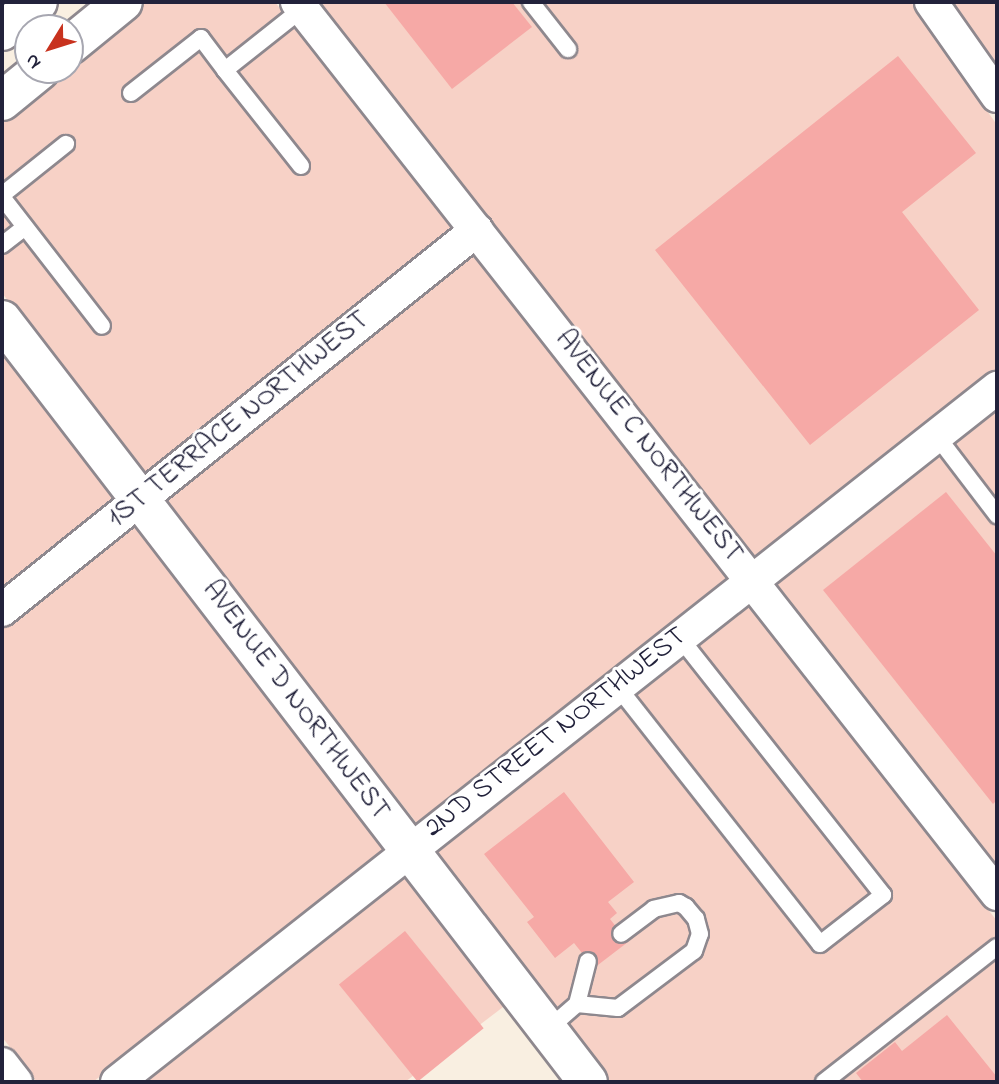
<!DOCTYPE html>
<html>
<head>
<meta charset="utf-8">
<style>
	body { margin:0 }
	#map { position:relative; width:999px; height:1084px; overflow:hidden; background:#f9efe1; font-family:"Indie Flower",sans-serif }
	div>[style] { position:absolute }
	.built>* { inset:0; background:#f7d1c6; transform-origin:0 0 }
	.building>* { inset:0; background:#f6a9a6; transform-origin:0 0 }
	.roads { filter:drop-shadow(2px 0 #8e888e) drop-shadow(-2px 0 #8e888e) drop-shadow(0 2px #8e888e) drop-shadow(0 -2px #8e888e) }
	.service>* { height:16px; margin:-8px; padding:0 8px; transform-origin:8px; border-radius:8px; background:#fff }
	.minor>* { height:32px; margin:-16px; padding:0 16px; transform-origin:16px; border-radius:16px; background:#fff }
	.tertiary>* { height:38px; margin:-19px; padding:0 19px; transform-origin:19px; border-radius:19px; background:#fff }
	.secondary>* { height:38px; margin:-19px; padding:0 19px; transform-origin:19px; border-radius:19px; background:#fff }
	span { translate:-50% -50%; white-space:nowrap; text-align:center; line-height:1.15; -webkit-text-stroke:6px #fff; paint-order:stroke }
	.street-label { font-size:28px; color:#22223b }
	.frame { position:absolute; inset:0; border:4px solid #22223b; pointer-events:none }
	.north { position:absolute; left:14px; top:14px; width:70px; height:70px; box-sizing:border-box; background:#fff; border:2px solid #a7a7b1; border-radius:50%; rotate:232deg; font-size:19px; font-weight:700; line-height:28px; text-align:center; color:#22223b }
	.north::after { content:''; display:block; margin:auto; width:24px; height:32px; background:#c8321e; clip-path:polygon(50% 0,100% 100%,50% 72%,0 100%) }
</style>
</head>
<body>
<div id="map">
	<div class="built">
		<div style="clip-path:polygon(147px 2px,275px 2px,454px 229px,145px 476px,2px 293px,2px 121px,64px 70px,70px 70px,70px 65px)"></div>
		<div style="clip-path:polygon(318px 2px,911px 2px,997px 125px,997px 369px,756px 557px)"></div>
		<div style="clip-path:polygon(952px 2px,997px 2px,997px 67px)"></div>
		<div style="left:473px;top:252px;width:415px;height:396px;rotate:52deg"></div>
		<div style="clip-path:polygon(2px 347px,119px 497px,2px 591px)"></div>
		<div style="clip-path:polygon(997px 407px,997px 866px,774px 580px)"></div>
		<div style="clip-path:polygon(137px 520px,386px 848px,93px 1082px,37px 1082px,2px 1037px,2px 629px)"></div>
		<div style="clip-path:polygon(748px 601px,997px 921px,997px 1082px,609px 1082px,431px 851px)"></div>
		<div style="clip-path:polygon(405px 872px,507px 1004px,405px 1082px,141px 1082px)"></div>
	</div>
	<div class="building">
		<div style="clip-path:polygon(384px 2px,512px 2px,532px 27px,452px 89px)"></div>
		<div style="clip-path:polygon(898px 56px,976px 153px,902px 212px,979px 310px,810px 445px,655px 250px)"></div>
		<div style="clip-path:polygon(946px 492px,997px 556px,997px 800px,993px 804px,823px 590px)"></div>
		<div style="clip-path:polygon(564px 792px,634px 882px,608px 902px,617px 913px,610px 919px,628px 942px,594px 968px,574px 943px,555px 958px,527px 922px,534px 917px,484px 854px)"></div>
		<div style="left:405px;top:931px;width:125px;height:85px;rotate:51deg"></div>
		<div style="clip-path:polygon(947px 1015px,997px 1077px,997px 1082px,863px 1082px,856px 1073px,895px 1042px,902px 1051px)"></div>
	</div>
	<div class="roads">
		<div class="service">
			<div style="left:531px;top:2px;width:60px;rotate:51.8deg"></div>
			<div style="left:131px;top:93px;width:89px;rotate:-38.2deg"></div>
			<div style="left:201px;top:38px;width:40px;rotate:53deg"></div>
			<div style="left:301px;top:166px;width:122px;rotate:-128.4deg"></div>
			<div style="left:225px;top:70px;width:98px;rotate:-38.4deg"></div>
			<div style="left:2px;top:195px;width:82px;rotate:-38.6deg"></div>
			<div style="left:2px;top:197px;width:163px;rotate:52.2deg"></div>
			<div style="left:2px;top:245px;width:29px;rotate:-38deg"></div>
			<div style="left:936px;top:435px;width:101px;rotate:52.7deg"></div>
			<div style="left:617px;top:686px;width:328px;rotate:51.8deg"></div>
			<div style="left:820px;top:944px;width:80px;rotate:-37.9deg"></div>
			<div style="left:883px;top:895px;width:329px;rotate:-128.3deg"></div>
			<div style="left:577px;top:1004px;width:44px;rotate:-75.7deg"></div>
			<div style="left:547px;top:1030px;width:40px;rotate:-41deg"></div>
			<div style="left:577px;top:1004px;width:41px;rotate:5.6deg"></div>
			<div style="left:618px;top:1008px;width:95px;rotate:-36.9deg"></div>
			<div style="left:694px;top:951px;width:18px;rotate:-71deg"></div>
			<div style="left:700px;top:934px;width:16px;rotate:-105deg"></div>
			<div style="left:696px;top:919px;width:16px;rotate:-130deg"></div>
			<div style="left:686px;top:907px;width:8px;rotate:-150deg"></div>
			<div style="left:679px;top:903px;width:26px;rotate:167deg"></div>
			<div style="left:654px;top:909px;width:41px;rotate:142.9deg"></div>
			<div style="left:824px;top:1082px;width:219px;rotate:-38deg"></div>
		</div>
		<div class="minor">
			<div style="left:297px;top:2px;width:1134px;rotate:51.88deg"></div>
			<div style="left:931px;top:2px;width:115px;rotate:54.9deg"></div>
			<div style="left:2px;top:610px;width:608px;rotate:-38.66deg"></div>
			<div style="left:2px;top:1064px;width:23px;rotate:52deg"></div>
			<div style="left:117px;top:1082px;width:1121px;rotate:-38.26deg"></div>
		</div>
		<div class="tertiary">
			<div style="left:2px;top:320px;width:961px;rotate:52.44deg"></div>
		</div>
		<div class="secondary">
			<div style="left:2px;top:31px;width:46px;rotate:-38.9deg"></div>
			<div style="left:70px;top:45px;width:68px;rotate:-39.1deg"></div>
			<div style="left:2px;top:101px;width:49px;rotate:-39.2deg"></div>
		</div>
	</div>
	<div class="street-label">
		<span style="left:239px;top:420px;rotate:-39deg">1ST TERRACE NORTHWEST</span>
		<span style="left:648px;top:447px;rotate:52deg">AVENUE C NORTHWEST</span>
		<span style="left:295px;top:701px;rotate:53deg">AVENUE D NORTHWEST</span>
		<span style="left:556px;top:733px;rotate:-38deg">2ND STREET NORTHWEST</span>
	</div>
	<div class="frame"></div>
	<div class="north">N</div>
</div>
</body>
</html>
